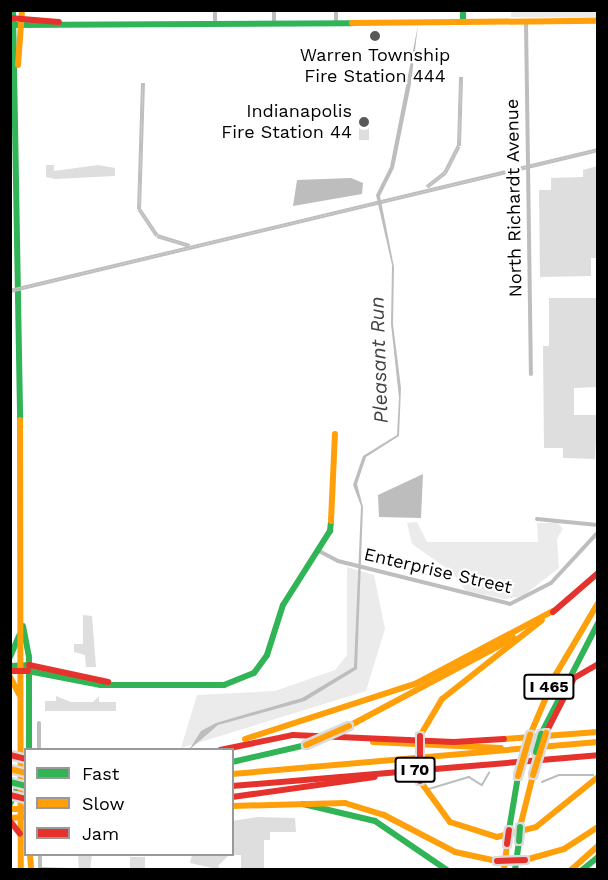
<!DOCTYPE html>
<html>
<head>
<meta charset="utf-8">
<style>
	body { margin:0 }
	#map { position:relative; width:608px; height:880px; overflow:hidden; background:#fff; font-family:"Work Sans",sans-serif }
	div>[style] { position:absolute }
	.green>* { inset:0; background:#ebebeb }
	.water>* { inset:0; background:#bdbdbd }
	.stream>* { height:1.5px; margin:-0.75px; padding:0 0.75px; transform-origin:0.75px; border-radius:0.75px; background:#bdbdbd }
	.building>* { inset:0; background:#dedede; transform-origin:0 0 }
	.street>* { height:4px; margin:-2px; padding:0 2px; transform-origin:2px; border-radius:2px; background:#bebebe }
	.fast>* { height:6px; margin:-3px; padding:0 3px; transform-origin:3px; border-radius:3px; background:#30b455 }
	.slow>* { height:6px; margin:-3px; padding:0 3px; transform-origin:3px; border-radius:3px; background:#ff9f0a }
	.jam>* { height:6px; margin:-3px; padding:0 3px; transform-origin:3px; border-radius:3px; background:#e5322d }
	.rail>* { height:4px; margin-top:-2px; transform-origin:0; background:repeating-linear-gradient(90deg,#fff 0 4.5px,#bebebe 0 9px); box-sizing:border-box; border-block:2px solid #bebebe }
	.bridges { filter:drop-shadow(2px 0 #dbdbdb) drop-shadow(-2px 0 #dbdbdb) drop-shadow(0 2px #dbdbdb) drop-shadow(0 -2px #dbdbdb) }
	.fast-bridge>* { height:6px; margin:-3px; padding:0 3px; transform-origin:3px; border-radius:3px; background:#30b455 }
	.slow-bridge>* { height:6px; margin:-3px; padding:0 3px; transform-origin:3px; border-radius:3px; background:#ff9f0a }
	.jam-bridge>* { height:6px; margin:-3px; padding:0 3px; transform-origin:3px; border-radius:3px; background:#e5322d }
	.dots>* { width:16px; height:16px; translate:-50% -50%; box-sizing:border-box; border:3px solid #fff; border-radius:50% }
	span { translate:-50% -50%; white-space:nowrap; text-align:center; line-height:1.15; -webkit-text-stroke:4.5px #fff; paint-order:stroke }
	.shield-label span { padding:2px 4px; background:#fff; border:2px solid; border-radius:4px; -webkit-text-stroke-width:0 }
	.shield-label { font-size:16px; color:#000; font-weight:700 }
	.poi-label { font-size:18px; color:#000 }
	.right { translate:-100% -50%; text-align:right }
	.street-label { font-size:18px; color:#000 }
	.water-label { font-size:20px; color:#424242; font-style:italic }
	.frame { position:absolute; inset:0; border:12px solid #000; pointer-events:none }
	.legend { position:absolute; left:24px; top:748px; width:210px; height:108px; box-sizing:border-box; background:#fff; border:2px solid #999; margin:0; padding:8px 10px; list-style:none; font-size:18px; color:#000 }
	.legend li { display:flex; align-items:center; gap:12px; height:30px }
	.legend b { width:30px; border:2px solid #999 }
</style>
</head>
<body>
<div id="map">
	<div class="green">
		<div style="clip-path:polygon(511px 11px,597px 11px,597px 18px,511px 17px)"></div>
		<div style="clip-path:polygon(417px 522px,427px 542px,538px 542px,537px 523px,558px 523px,563px 529px,557px 539px,559px 568px,523px 596px,505px 599px,466px 591px,452px 572px,412px 544px,407px 523px)"></div>
		<div style="clip-path:polygon(347px 567px,374px 575px,385px 629px,366px 691px,181px 748px,197px 695px,275px 691px,335px 670px,347px 655px)"></div>
	</div>
	<div class="water">
		<div style="clip-path:polygon(418px 25px,411px 84px,394px 168px,380px 196px,394px 267px,393px 324px,401px 388px,399px 436px,366px 457px,357px 484px,363px 507px,357px 669px,305px 701px,218px 725px,189px 750px,201px 731px,216px 723px,302px 698px,354px 667px,361px 506px,353px 485px,363px 456px,397px 435px,399px 398px,391px 324px,392px 265px,376px 195px,390px 167px)"></div>
		<div style="clip-path:polygon(351px 178px,363px 183px,362px 194px,293px 206px,297px 180px)"></div>
		<div style="clip-path:polygon(423px 474px,421px 518px,379px 517px,378px 495px)"></div>
	</div>
	<div class="stream">
		<div style="left:542px;top:782px;width:18px;rotate:-22deg"></div>
		<div style="left:559px;top:775px;width:34px"></div>
		<div style="left:429px;top:789px;width:42px;rotate:-16.7deg"></div>
		<div style="left:469px;top:777px;width:15px;rotate:32deg"></div>
		<div style="left:482px;top:785px;width:14px;rotate:-60deg"></div>
	</div>
	<div class="building">
		<div style="left:369px;top:115px;width:25px;height:10px;rotate:90deg"></div>
		<div style="clip-path:polygon(46px 165px,54px 165px,54px 171px,98px 165px,115px 168px,115px 176px,55px 179px,46px 177px)"></div>
		<div style="clip-path:polygon(597px 166px,597px 258px,591px 258px,591px 276px,540px 277px,539px 190px,551px 190px,551px 178px,583px 177px,583px 170px)"></div>
		<div style="clip-path:polygon(549px 298px,597px 298px,597px 387px,574px 388px,574px 415px,597px 415px,595px 459px,563px 458px,563px 448px,544px 448px,543px 346px,549px 346px)"></div>
		<div style="clip-path:polygon(92px 616px,96px 667px,86px 667px,85px 655px,74px 652px,74px 644px,83px 644px,83px 615px)"></div>
		<div style="clip-path:polygon(56px 696px,71px 702px,93px 702px,99px 696px,99px 702px,116px 702px,116px 711px,45px 711px,45px 701px,56px 701px)"></div>
		<div style="clip-path:polygon(257px 817px,295px 818px,296px 832px,270px 832px,270px 840px,264px 840px,264px 870px,241px 870px,241px 855px,232px 855px,232px 821px)"></div>
		<div style="clip-path:polygon(78px 855px,92px 855px,90px 870px,79px 870px)"></div>
		<div style="clip-path:polygon(192px 855px,229px 855px,218px 866px,221px 870px,190px 863px)"></div>
		<div style="left:130px;top:857px;width:15px;height:13px"></div>
	</div>
	<div class="street">
		<div style="left:215px;top:10px;width:10px;rotate:90deg"></div>
		<div style="left:274px;top:10px;width:12px;rotate:90deg"></div>
		<div style="left:336px;top:10px;width:12px;rotate:90deg"></div>
		<div style="left:526px;top:22px;width:352px;rotate:89.2deg"></div>
		<div style="left:537px;top:519px;width:61px;rotate:5.6deg"></div>
		<div style="left:319px;top:551px;width:21px;rotate:28deg"></div>
		<div style="left:338px;top:561px;width:177px;rotate:14deg"></div>
		<div style="left:510px;top:604px;width:46px;rotate:-27.1deg"></div>
		<div style="left:551px;top:583px;width:69px;rotate:-47.3deg"></div>
		<div style="left:39px;top:723px;width:27px;rotate:90deg"></div>
		<div style="left:40px;top:854px;width:15px;rotate:90deg"></div>
		<div style="left:40px;top:869px;width:31px;rotate:2deg"></div>
	</div>
	<div class="fast">
		<div style="left:13px;top:10px;width:410px;rotate:89deg"></div>
		<div style="left:463px;top:10px;width:12px;rotate:90deg"></div>
		<div style="left:10px;top:25px;width:342px;rotate:-0.3deg"></div>
		<div style="left:23px;top:626px;width:32px;rotate:79deg"></div>
		<div style="left:29px;top:657px;width:93px;rotate:90deg"></div>
		<div style="left:10px;top:657px;width:23px;rotate:-67deg"></div>
		<div style="left:10px;top:666px;width:19px;rotate:-3deg"></div>
		<div style="left:28px;top:671px;width:74px;rotate:10.9deg"></div>
		<div style="left:101px;top:685px;width:123px"></div>
		<div style="left:224px;top:685px;width:32px;rotate:-22deg"></div>
		<div style="left:254px;top:673px;width:22px;rotate:-54deg"></div>
		<div style="left:267px;top:655px;width:52px;rotate:-72.3deg"></div>
		<div style="left:283px;top:605px;width:88px;rotate:-57.6deg"></div>
		<div style="left:330px;top:531px;width:10px;rotate:-84deg"></div>
		<div style="left:541px;top:734px;width:125px;rotate:-62.8deg"></div>
		<div style="left:232px;top:762px;width:76px;rotate:-12.9deg"></div>
		<div style="left:10px;top:804px;width:24px;rotate:-66deg"></div>
		<div style="left:303px;top:804px;width:74px;rotate:13.3deg"></div>
		<div style="left:375px;top:821px;width:87px;rotate:34.2deg"></div>
		<div style="left:509px;top:830px;width:55px;rotate:-80.5deg"></div>
		<div style="left:515px;top:870px;width:29px;rotate:-82deg"></div>
		<div style="left:582px;top:870px;width:21px;rotate:-39deg"></div>
	</div>
	<div class="slow">
		<div style="left:352px;top:23px;width:246px;rotate:-0.5deg"></div>
		<div style="left:18px;top:65px;width:55px;rotate:-85.8deg"></div>
		<div style="left:20px;top:420px;width:450px;rotate:89.9deg"></div>
		<div style="left:331px;top:521px;width:87px;rotate:-87.4deg"></div>
		<div style="left:10px;top:677px;width:19px;rotate:62deg"></div>
		<div style="left:349px;top:726px;width:187px;rotate:-28.1deg"></div>
		<div style="left:530px;top:735px;width:66px;rotate:-66.9deg"></div>
		<div style="left:556px;top:674px;width:82px;rotate:-59.4deg"></div>
		<div style="left:420px;top:736px;width:43px;rotate:-59.3deg"></div>
		<div style="left:442px;top:699px;width:127px;rotate:-38.3deg"></div>
		<div style="left:245px;top:739px;width:181px;rotate:-18deg"></div>
		<div style="left:417px;top:683px;width:154px;rotate:-27.9deg"></div>
		<div style="left:504px;top:739px;width:94px;rotate:-4.3deg"></div>
		<div style="left:373px;top:742px;width:128px;rotate:2.7deg"></div>
		<div style="left:232px;top:774px;width:367px;rotate:-5deg"></div>
		<div style="left:420px;top:781px;width:51px;rotate:53.8deg"></div>
		<div style="left:450px;top:822px;width:49px;rotate:17.7deg"></div>
		<div style="left:497px;top:837px;width:40px;rotate:-14.4deg"></div>
		<div style="left:536px;top:827px;width:80px;rotate:-38.9deg"></div>
		<div style="left:232px;top:806px;width:113px;rotate:-1.5deg"></div>
		<div style="left:345px;top:803px;width:41px;rotate:17.1deg"></div>
		<div style="left:384px;top:815px;width:80px;rotate:27.5deg"></div>
		<div style="left:455px;top:852px;width:43px;rotate:12.1deg"></div>
		<div style="left:10px;top:809px;width:16px"></div>
		<div style="left:10px;top:818px;width:16px;rotate:-4deg"></div>
		<div style="left:520px;top:827px;width:54px;rotate:-76deg"></div>
		<div style="left:30px;top:854px;width:16px;rotate:86deg"></div>
		<div style="left:525px;top:860px;width:41px;rotate:-15.8deg"></div>
		<div style="left:564px;top:849px;width:40px;rotate:-32.9deg"></div>
		<div style="left:504px;top:870px;width:26px;rotate:-83deg"></div>
		<div style="left:571px;top:870px;width:36px;rotate:-42deg"></div>
	</div>
	<div class="jam">
		<div style="left:10px;top:18px;width:49px;rotate:4.7deg"></div>
		<div style="left:553px;top:612px;width:60px;rotate:-40.9deg"></div>
		<div style="left:29px;top:665px;width:81px;rotate:12.1deg"></div>
		<div style="left:10px;top:671px;width:18px"></div>
		<div style="left:546px;top:733px;width:62px;rotate:-63deg"></div>
		<div style="left:574px;top:678px;width:28px;rotate:-30deg"></div>
		<div style="left:220px;top:750px;width:75px;rotate:-11.6deg"></div>
		<div style="left:293px;top:735px;width:161px;rotate:2.5deg"></div>
		<div style="left:454px;top:742px;width:50px;rotate:-3.4deg"></div>
		<div style="left:232px;top:786px;width:367px;rotate:-4.8deg"></div>
		<div style="left:232px;top:797px;width:144px;rotate:-8deg"></div>
		<div style="left:10px;top:821px;width:16px;rotate:52deg"></div>
	</div>
	<div class="rail">
		<div style="left:143px;top:83px;width:126px;rotate:91.8deg"></div>
		<div style="left:139px;top:209px;width:32px;rotate:56deg"></div>
		<div style="left:157px;top:236px;width:34px;rotate:17deg"></div>
		<div style="left:427px;top:187px;width:23px;rotate:-38deg"></div>
		<div style="left:445px;top:173px;width:30px;rotate:-63deg"></div>
		<div style="left:459px;top:146px;width:69px;rotate:-88.3deg"></div>
		<div style="left:10px;top:291px;width:605px;rotate:-13.48deg"></div>
	</div>
	<div class="bridges">
		<div class="fast-bridge">
			<div style="left:536px;top:752px;width:19px;rotate:-74deg"></div>
			<div style="left:10px;top:782px;width:16px;rotate:14deg"></div>
			<div style="left:519px;top:841px;width:14px;rotate:-86deg"></div>
		</div>
		<div class="slow-bridge">
			<div style="left:306px;top:745px;width:47px;rotate:-23.8deg"></div>
			<div style="left:10px;top:769px;width:16px;rotate:14deg"></div>
			<div style="left:533px;top:775px;width:44px;rotate:-72.8deg"></div>
			<div style="left:518px;top:776px;width:43px;rotate:-73.7deg"></div>
		</div>
		<div class="jam-bridge">
			<div style="left:420px;top:736px;width:45px;rotate:90deg"></div>
			<div style="left:10px;top:755px;width:16px;rotate:14deg"></div>
			<div style="left:10px;top:795px;width:16px;rotate:14deg"></div>
			<div style="left:507px;top:844px;width:14px;rotate:-82deg"></div>
			<div style="left:497px;top:861px;width:28px;rotate:-2deg"></div>
		</div>
	</div>
	<div class="dots">
		<div style="left:375px;top:36px;background:#595959"></div>
		<div style="left:364px;top:122px;background:#595959"></div>
	</div>
	<div class="shield-label">
		<span style="left:549px;top:687px">I 465</span>
		<span style="left:415px;top:770px">I 70</span>
	</div>
	<div class="poi-label">
		<span style="left:375px;top:66px">Warren Township<br>Fire Station 444</span>
		<span class="right" style="left:352px;top:122px">Indianapolis<br>Fire Station 44</span>
	</div>
	<div class="street-label">
		<span style="left:514px;top:198px;rotate:-91deg">North Richardt Avenue</span>
		<span style="left:438px;top:571px;rotate:13deg">Enterprise Street</span>
	</div>
	<div class="water-label">
		<span style="left:379px;top:360px;rotate:-92deg">Pleasant Run</span>
	</div>
	<div class="frame"></div>
	<ul class="legend">
	<li><b style="height:8px;background:#30b455"></b>Fast</li>
	<li><b style="height:8px;background:#ff9f0a"></b>Slow</li>
	<li><b style="height:8px;background:#e5322d"></b>Jam</li>
	</ul>
</div>
</body>
</html>
